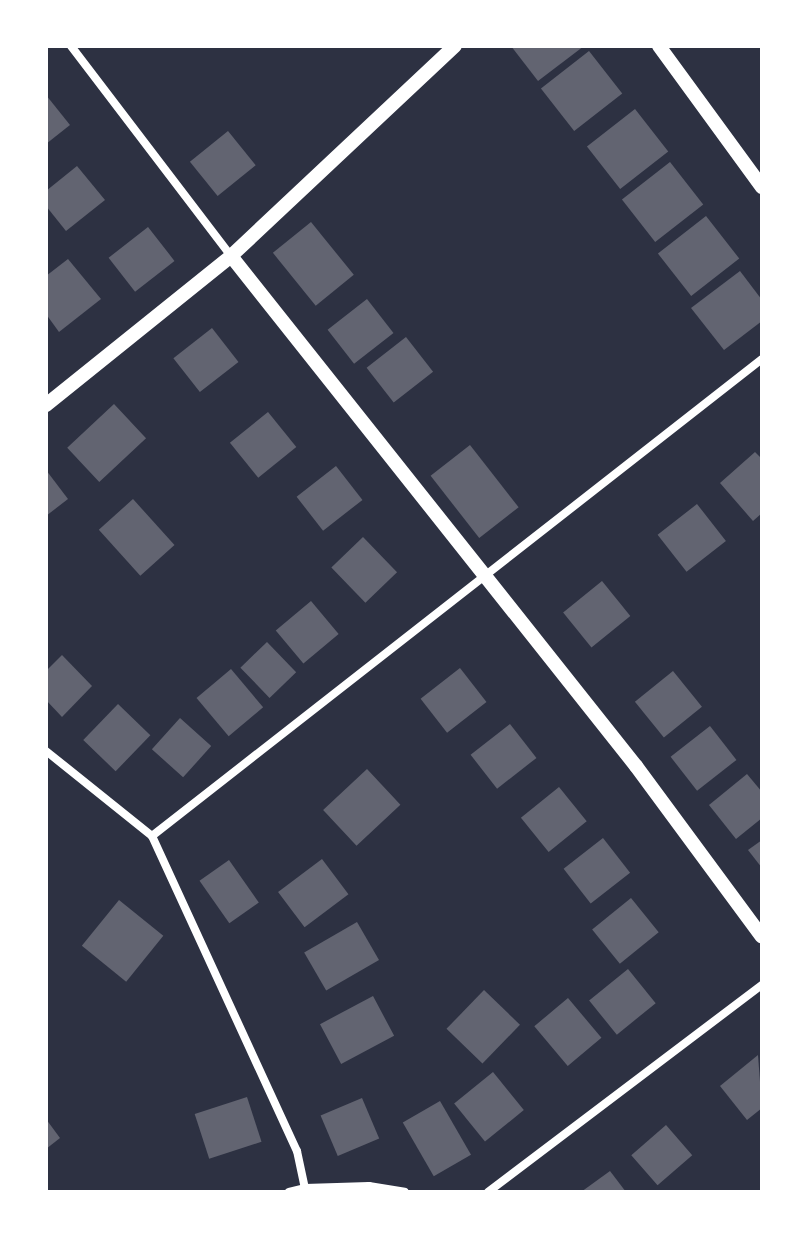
<!DOCTYPE html>
<html>
<head>
<meta charset="utf-8">
<style>
	body { margin:0 }
	#map { position:relative; width:808px; height:1238px; overflow:hidden; background:#2d3142; font-family:"Fira Sans Condensed",sans-serif }
	div>[style] { position:absolute }
	.building>* { inset:0; background:#626471; transform-origin:0 0 }
	.minor>* { height:8px; margin:-4px; padding:0 4px; transform-origin:4px; border-radius:4px; background:#fff }
	.tertiary>* { height:14px; margin:-7px; padding:0 7px; transform-origin:7px; border-radius:7px; background:#fff }
	span { translate:-50% -50%; white-space:nowrap; text-align:center; line-height:1.15; -webkit-text-stroke:7px #fff; paint-order:stroke }
	.frame { position:absolute; inset:0; border:48px solid #fff; pointer-events:none }
</style>
</head>
<body>
<div id="map">
	<div class="building">
		<div style="clip-path:polygon(511px 46px,584px 46px,538px 81px)"></div>
		<div style="left:589px;top:51px;width:54px;height:61px;rotate:52deg"></div>
		<div style="clip-path:polygon(46px 95px,70px 125px,46px 144px)"></div>
		<div style="left:635px;top:109px;width:54px;height:61px;rotate:52deg"></div>
		<div style="left:228px;top:131px;width:44px;height:49px;rotate:51deg"></div>
		<div style="left:670px;top:162px;width:54px;height:61px;rotate:52deg"></div>
		<div style="clip-path:polygon(77px 166px,105px 200px,66px 231px,46px 206px,46px 191px)"></div>
		<div style="left:706px;top:216px;width:54px;height:61px;rotate:52deg"></div>
		<div style="left:311px;top:222px;width:68px;height:49px;rotate:51deg"></div>
		<div style="left:148px;top:227px;width:43px;height:50px;rotate:52deg"></div>
		<div style="clip-path:polygon(68px 259px,101px 299px,59px 332px,46px 314px,46px 276px)"></div>
		<div style="clip-path:polygon(740px 271px,762px 300px,762px 321px,724px 350px,691px 308px)"></div>
		<div style="left:367px;top:299px;width:43px;height:50px;rotate:52deg"></div>
		<div style="left:212px;top:328px;width:43px;height:49px;rotate:52deg"></div>
		<div style="left:406px;top:337px;width:44px;height:50px;rotate:52deg"></div>
		<div style="left:114px;top:404px;width:47px;height:64px;rotate:47deg"></div>
		<div style="left:268px;top:412px;width:45px;height:49px;rotate:51deg"></div>
		<div style="left:470px;top:445px;width:79px;height:50px;rotate:52deg"></div>
		<div style="clip-path:polygon(755px 452px,762px 459px,762px 513px,753px 521px,720px 483px)"></div>
		<div style="left:336px;top:466px;width:43px;height:50px;rotate:52deg"></div>
		<div style="clip-path:polygon(46px 470px,68px 499px,46px 516px)"></div>
		<div style="left:133px;top:499px;width:62px;height:46px;rotate:48deg"></div>
		<div style="left:697px;top:504px;width:47px;height:50px;rotate:52deg"></div>
		<div style="left:363px;top:537px;width:49px;height:44px;rotate:46deg"></div>
		<div style="left:602px;top:581px;width:45px;height:50px;rotate:51deg"></div>
		<div style="left:311px;top:601px;width:43px;height:46px;rotate:50deg"></div>
		<div style="left:267px;top:642px;width:42px;height:37px;rotate:46deg"></div>
		<div style="clip-path:polygon(62px 655px,92px 686px,62px 717px,46px 700px,46px 671px)"></div>
		<div style="left:460px;top:668px;width:43px;height:50px;rotate:52deg"></div>
		<div style="left:231px;top:669px;width:50px;height:45px;rotate:50deg"></div>
		<div style="left:673px;top:671px;width:46px;height:49px;rotate:51deg"></div>
		<div style="left:118px;top:704px;width:45px;height:50px;rotate:44deg"></div>
		<div style="left:180px;top:718px;width:42px;height:42px;rotate:42deg"></div>
		<div style="left:510px;top:724px;width:43px;height:50px;rotate:52deg"></div>
		<div style="left:710px;top:726px;width:43px;height:50px;rotate:52deg"></div>
		<div style="left:367px;top:769px;width:49px;height:60px;rotate:47deg"></div>
		<div style="clip-path:polygon(747px 774px,762px 792px,762px 818px,736px 839px,709px 805px)"></div>
		<div style="left:559px;top:787px;width:44px;height:49px;rotate:51deg"></div>
		<div style="left:603px;top:838px;width:44px;height:50px;rotate:52deg"></div>
		<div style="clip-path:polygon(762px 840px,762px 868px,748px 850px)"></div>
		<div style="left:322px;top:859px;width:44px;height:55px;rotate:53deg"></div>
		<div style="left:229px;top:860px;width:52px;height:36px;rotate:55deg"></div>
		<div style="left:631px;top:898px;width:44px;height:50px;rotate:51deg"></div>
		<div style="left:119px;top:900px;width:57px;height:59px;rotate:39deg"></div>
		<div style="left:357px;top:922px;width:44px;height:61px;rotate:60deg"></div>
		<div style="left:628px;top:969px;width:44px;height:50px;rotate:51deg"></div>
		<div style="left:484px;top:990px;width:50px;height:54px;rotate:44deg"></div>
		<div style="left:373px;top:996px;width:45px;height:60px;rotate:62deg"></div>
		<div style="left:568px;top:998px;width:52px;height:44px;rotate:50deg"></div>
		<div style="clip-path:polygon(758px 1055px,762px 1108px,747px 1120px,720px 1086px)"></div>
		<div style="left:493px;top:1072px;width:49px;height:50px;rotate:51deg"></div>
		<div style="left:247px;top:1097px;width:47px;height:55px;rotate:72deg"></div>
		<div style="left:362px;top:1098px;width:44px;height:45px;rotate:67deg"></div>
		<div style="left:440px;top:1101px;width:62px;height:43px;rotate:60deg"></div>
		<div style="clip-path:polygon(46px 1119px,60px 1138px,46px 1149px)"></div>
		<div style="left:666px;top:1125px;width:40px;height:46px;rotate:49deg"></div>
		<div style="clip-path:polygon(610px 1171px,626px 1192px,581px 1192px)"></div>
	</div>
	<div class="minor">
		<div style="left:71px;top:46px;width:264px;rotate:52.7deg"></div>
		<div style="left:46px;top:751px;width:136px;rotate:38.7deg"></div>
		<div style="left:152px;top:836px;width:347px;rotate:65.3deg"></div>
		<div style="left:297px;top:1151px;width:38px;rotate:78deg"></div>
		<div style="left:305px;top:1188px;width:64px;rotate:-1.8deg"></div>
		<div style="left:369px;top:1186px;width:36px;rotate:9deg"></div>
		<div style="left:152px;top:836px;width:774px;rotate:-38.02deg"></div>
		<div style="left:289px;top:1192px;width:16px;rotate:-14deg"></div>
		<div style="left:488px;top:1192px;width:343px;rotate:-37.1deg"></div>
	</div>
	<div class="tertiary">
		<div style="left:659px;top:46px;width:175px;rotate:53.9deg"></div>
		<div style="left:231px;top:256px;width:651px;rotate:51.55deg"></div>
		<div style="left:636px;top:766px;width:212px;rotate:53.6deg"></div>
		<div style="left:46px;top:405px;width:238px;rotate:-38.8deg"></div>
		<div style="left:231px;top:256px;width:307px;rotate:-43.2deg"></div>
	</div>
	<div class="frame"></div>
</div>
</body>
</html>
